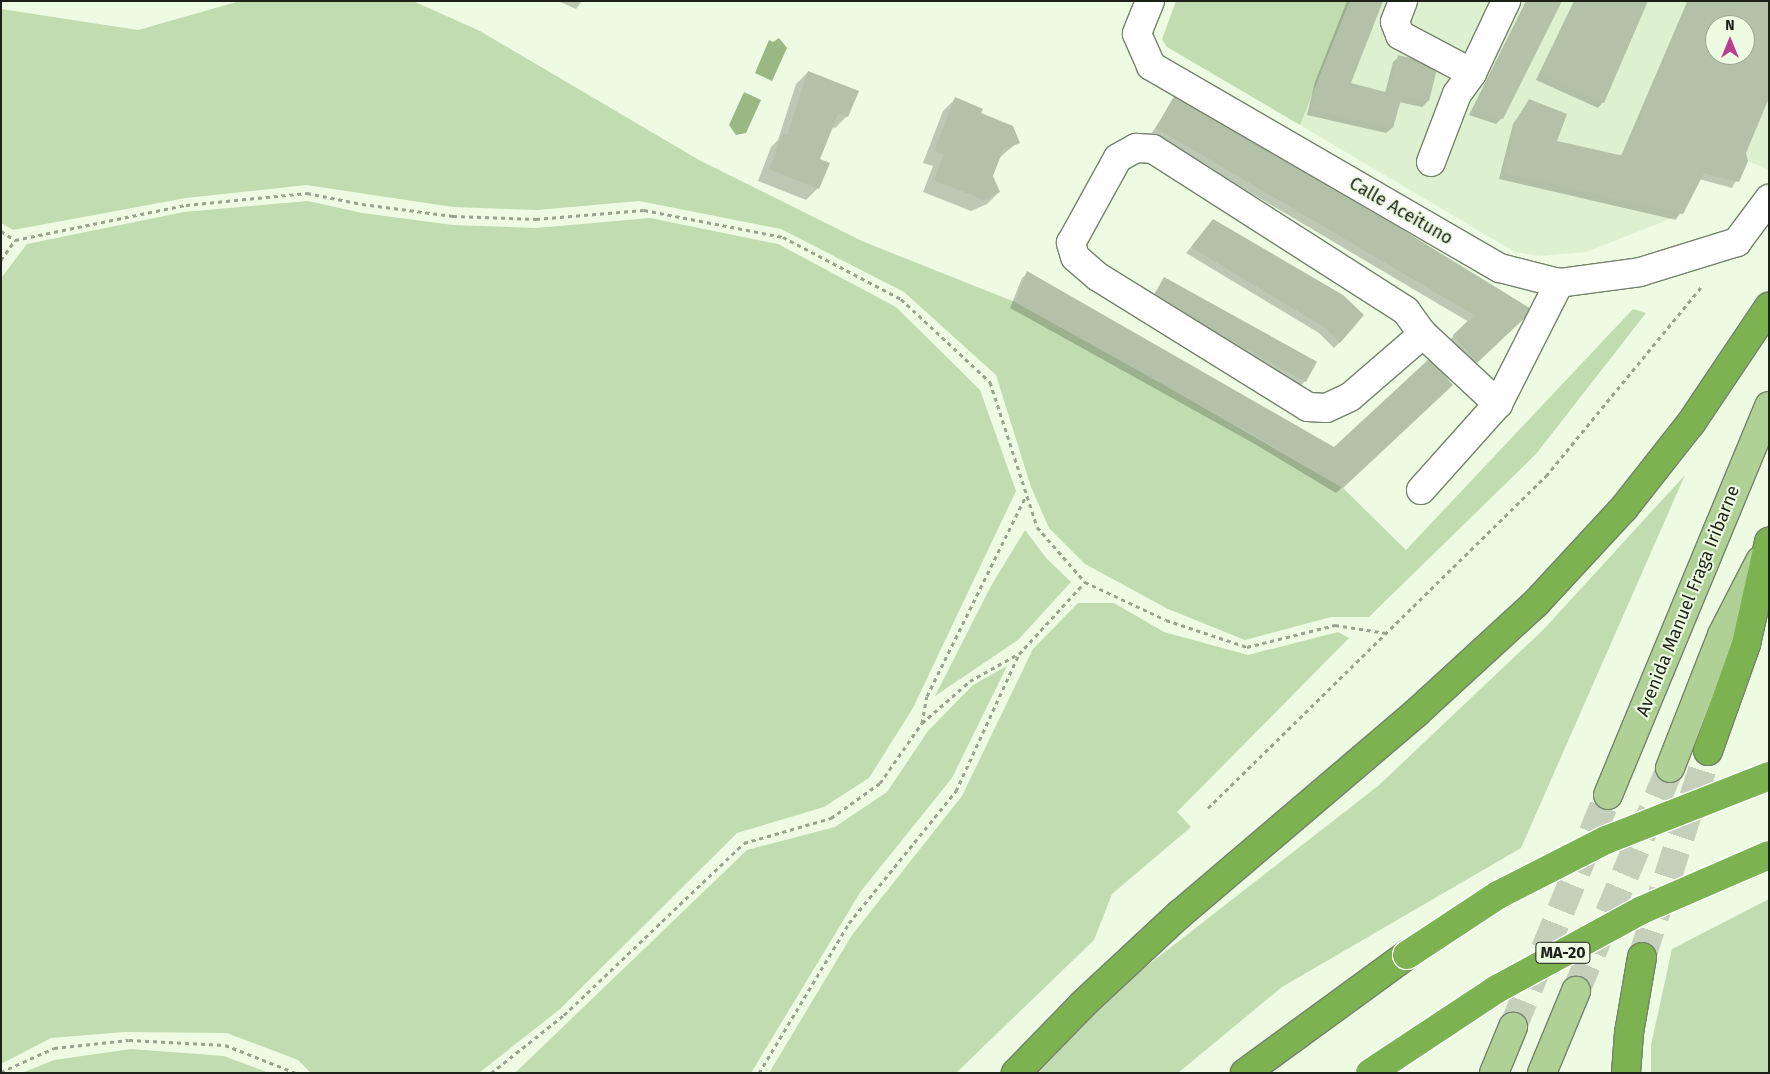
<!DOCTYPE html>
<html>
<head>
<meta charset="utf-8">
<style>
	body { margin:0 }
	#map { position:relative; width:1770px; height:1074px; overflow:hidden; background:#ecfbe2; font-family:"Fira Sans",sans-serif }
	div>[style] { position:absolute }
	.built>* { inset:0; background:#ddf0d0 }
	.green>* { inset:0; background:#c2dcb1 }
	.water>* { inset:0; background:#99b884 }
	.shadow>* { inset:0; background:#0003 }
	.building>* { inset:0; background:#b3c1a9; transform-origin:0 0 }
	.major-tunnel>* { height:28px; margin-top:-14px; transform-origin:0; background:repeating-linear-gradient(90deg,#c3d0ba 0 28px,transparent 0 42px) }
	.highway-tunnel>* { height:28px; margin-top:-14px; transform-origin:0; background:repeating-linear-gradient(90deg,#c3d0ba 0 28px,transparent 0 42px) }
	.path>* { height:3px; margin-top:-1.5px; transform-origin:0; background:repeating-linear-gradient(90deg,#98a391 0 4px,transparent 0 8px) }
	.roads { filter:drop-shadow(1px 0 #75836c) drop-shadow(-1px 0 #75836c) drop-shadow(0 1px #75836c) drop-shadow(0 -1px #75836c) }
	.minor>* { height:28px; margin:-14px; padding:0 14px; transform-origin:14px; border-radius:14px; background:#fff }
	.major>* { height:28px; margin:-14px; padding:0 14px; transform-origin:14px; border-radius:14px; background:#b0d196 }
	.highway>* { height:28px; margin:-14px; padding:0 14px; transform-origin:14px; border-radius:14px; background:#7cb250 }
	.bridges { filter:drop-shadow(1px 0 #fff) drop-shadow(-1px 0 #fff) drop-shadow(0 1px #fff) drop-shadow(0 -1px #fff) }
	.highway-bridge>* { height:28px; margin:-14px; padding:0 14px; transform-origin:14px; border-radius:14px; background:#7cb250 }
	span { translate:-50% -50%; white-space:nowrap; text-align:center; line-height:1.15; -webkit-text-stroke:4px #ecfbe2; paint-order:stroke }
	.shield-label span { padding:1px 4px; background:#ecfbe2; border:1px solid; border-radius:4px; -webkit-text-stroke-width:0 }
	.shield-label { font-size:16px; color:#1d2219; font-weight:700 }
	.street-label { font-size:18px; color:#1d2219 }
	.frame { position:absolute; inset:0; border:2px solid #1d2219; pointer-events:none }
	.north { position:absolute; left:1705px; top:15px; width:50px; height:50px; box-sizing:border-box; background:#ecfbe2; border:1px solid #99a492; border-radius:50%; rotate:0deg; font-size:14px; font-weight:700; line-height:20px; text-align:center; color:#1d2219 }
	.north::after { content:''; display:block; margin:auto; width:18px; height:22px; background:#b93f91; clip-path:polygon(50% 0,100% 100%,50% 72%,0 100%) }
</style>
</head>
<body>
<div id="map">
	<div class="built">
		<div style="clip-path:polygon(evenodd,1350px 1px,1769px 1px,1769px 170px,1748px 161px,1739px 182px,1704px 173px,1683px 214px,1586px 252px,1539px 256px,1515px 252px,1300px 125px,1350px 1px,1715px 25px,1745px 25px,1745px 55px,1715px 55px,1715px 25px)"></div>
	</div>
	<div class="green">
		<div style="clip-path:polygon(240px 1px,413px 1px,480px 31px,699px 160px,864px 242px,1015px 302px,1128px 364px,1343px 488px,1406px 550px,1633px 309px,1646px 313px,1536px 454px,1369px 617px,1331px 617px,1245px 640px,1168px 609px,1085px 564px,1049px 528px,1031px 487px,996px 375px,904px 292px,781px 229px,639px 201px,537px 210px,453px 207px,306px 185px,186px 198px,13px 230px,1px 223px,1px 9px,138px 30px)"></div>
		<div style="clip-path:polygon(1176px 1px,1350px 1px,1300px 125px,1167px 47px,1162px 39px)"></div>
		<div style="clip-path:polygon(308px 201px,362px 213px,453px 225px,536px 228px,650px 218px,778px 244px,896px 307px,980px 390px,1016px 491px,913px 708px,869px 778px,824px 807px,737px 833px,560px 1009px,479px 1073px,311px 1073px,298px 1060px,227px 1033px,124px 1032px,51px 1038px,1px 1064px,1px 278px,27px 244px,184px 212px)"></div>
		<div style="clip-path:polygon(1685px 475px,1521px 848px,1282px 987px,1178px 1073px,1038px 1073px,1116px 990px,1378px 786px,1544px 629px)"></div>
		<div style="clip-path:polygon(1025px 530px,1047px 559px,1071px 582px,1018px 640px,935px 696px,991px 586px)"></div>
		<div style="clip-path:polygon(1078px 603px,1114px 603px,1164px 632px,1248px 655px,1338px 632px,1349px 638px,1177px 812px,1191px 827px,1112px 894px,1094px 940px,956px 1073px,769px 1073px,852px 935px,962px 796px,1033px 649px)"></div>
		<div style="clip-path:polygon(1007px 666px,952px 778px,861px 891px,751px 1073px,515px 1073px,747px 850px,835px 827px,887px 792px,928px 731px,973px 685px)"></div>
		<div style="clip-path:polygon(1769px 899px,1769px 1073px,1651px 1073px,1651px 1045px,1672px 949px)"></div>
		<div style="clip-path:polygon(131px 1049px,224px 1056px,269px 1073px,22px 1073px,54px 1060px)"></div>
	</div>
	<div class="water">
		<div style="clip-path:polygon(779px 38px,787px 48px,772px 81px,755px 73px,769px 40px,773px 42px)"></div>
		<div style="clip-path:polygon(744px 92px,761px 100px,746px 133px,736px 135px,729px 125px)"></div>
	</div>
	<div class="shadow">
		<div style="clip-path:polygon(558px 1px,582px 1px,576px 9px)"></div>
		<div style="clip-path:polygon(1347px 1px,1382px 1px,1349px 84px,1385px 93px,1393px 62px,1399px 57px,1428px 101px,1422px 107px,1399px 102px,1392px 128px,1386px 133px,1307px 115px,1315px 82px)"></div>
		<div style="clip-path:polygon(1526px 1px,1561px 1px,1502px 118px,1496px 124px,1469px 115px)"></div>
		<div style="clip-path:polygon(1574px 1px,1647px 1px,1603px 102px,1598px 108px,1536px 80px)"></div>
		<div style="clip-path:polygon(evenodd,1685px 1px,1769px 1px,1744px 153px,1747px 161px,1732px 188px,1699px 179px,1676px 220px,1499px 179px,1513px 124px,1529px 101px,1555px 142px,1621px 156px,1687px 2px,1685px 1px,1715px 25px,1745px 25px,1745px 55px,1715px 55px,1715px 25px)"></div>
		<div style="clip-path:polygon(808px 72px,847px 116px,835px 128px,832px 127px,819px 160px,818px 188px,806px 200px,758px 181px,771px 147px,778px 140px,796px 84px)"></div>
		<div style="clip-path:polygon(1175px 98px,1531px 311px,1470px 368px,1448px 341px,1469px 322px,1151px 134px)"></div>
		<div style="clip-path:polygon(955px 99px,1018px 142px,999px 158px,992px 176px,999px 192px,987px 204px,971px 211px,923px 192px,933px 166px,923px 163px,943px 111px)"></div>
		<div style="clip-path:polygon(1213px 221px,1342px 296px,1340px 342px,1334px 348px,1319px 333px,1186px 253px)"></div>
		<div style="clip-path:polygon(1028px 273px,1334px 448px,1451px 385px,1336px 493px,1253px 443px,1010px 308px,1022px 278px)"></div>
		<div style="clip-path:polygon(1165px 279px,1305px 381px,1300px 387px,1148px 303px)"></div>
	</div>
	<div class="building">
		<div style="clip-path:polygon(1350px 1px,1383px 1px,1351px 83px,1389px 93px,1398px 55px,1438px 65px,1429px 101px,1402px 96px,1393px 128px,1312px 109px,1320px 75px)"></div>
		<div style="clip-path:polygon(1527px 1px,1562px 1px,1503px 119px,1474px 109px)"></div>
		<div style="clip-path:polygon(1576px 1px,1648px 1px,1604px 103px,1541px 74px)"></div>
		<div style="clip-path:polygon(evenodd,1690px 1px,1769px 1px,1769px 98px,1746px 153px,1748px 161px,1739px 182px,1704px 173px,1683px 214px,1504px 173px,1518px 117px,1529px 99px,1567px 114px,1557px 141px,1624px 156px,1690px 1px,1715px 25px,1745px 25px,1745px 55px,1715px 55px,1715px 25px)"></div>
		<div style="clip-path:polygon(808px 71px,859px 91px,848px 117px,838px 113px,835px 122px,820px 159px,830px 163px,819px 189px,769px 169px,783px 133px,787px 135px)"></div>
		<div style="clip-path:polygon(1174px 96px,1398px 227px,1533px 310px,1477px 363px,1453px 335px,1474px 315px,1156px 128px)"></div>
		<div style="clip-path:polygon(955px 97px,983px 109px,981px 113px,1013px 126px,1020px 143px,1003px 150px,993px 176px,1000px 192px,984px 200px,934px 180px,944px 154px,934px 151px)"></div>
		<div style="clip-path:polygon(1213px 219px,1343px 295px,1364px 315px,1340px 343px,1324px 327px,1191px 247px)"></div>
		<div style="clip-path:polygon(1027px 271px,1334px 447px,1430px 358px,1453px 385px,1343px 488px,1259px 438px,1015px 302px)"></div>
		<div style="left:1164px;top:277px;width:175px;height:23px;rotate:29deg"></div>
	</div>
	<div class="major-tunnel">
		<div style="left:1576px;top:991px;width:242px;rotate:-67.1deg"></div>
		<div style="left:1513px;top:1027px;width:251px;rotate:-67.7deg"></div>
	</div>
	<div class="highway-tunnel">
		<div style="left:1642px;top:957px;width:216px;rotate:-72.2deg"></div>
	</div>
	<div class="path">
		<div style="left:1px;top:231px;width:17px;rotate:33deg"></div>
		<div style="left:1px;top:260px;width:24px;rotate:-55deg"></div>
		<div style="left:15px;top:240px;width:175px;rotate:-11.6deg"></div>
		<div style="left:186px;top:205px;width:122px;rotate:-5.7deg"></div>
		<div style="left:307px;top:193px;width:56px;rotate:11.3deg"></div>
		<div style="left:362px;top:204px;width:92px;rotate:7.5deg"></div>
		<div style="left:453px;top:216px;width:83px;rotate:2.1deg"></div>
		<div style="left:536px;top:219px;width:108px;rotate:-4.8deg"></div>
		<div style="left:644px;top:210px;width:142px;rotate:11deg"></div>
		<div style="left:783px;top:237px;width:133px;rotate:27.7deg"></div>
		<div style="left:901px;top:299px;width:122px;rotate:43deg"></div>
		<div style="left:990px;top:382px;width:152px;rotate:72deg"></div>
		<div style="left:1037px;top:527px;width:73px;rotate:48.9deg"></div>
		<div style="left:1085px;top:582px;width:89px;rotate:25.1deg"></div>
		<div style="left:1166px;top:620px;width:85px;rotate:18.4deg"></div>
		<div style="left:1247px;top:647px;width:91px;rotate:-14deg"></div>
		<div style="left:1335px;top:625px;width:52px;rotate:8.9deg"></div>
		<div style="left:922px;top:723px;width:64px;rotate:-41.2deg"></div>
		<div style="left:970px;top:681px;width:55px;rotate:-29.4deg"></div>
		<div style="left:1208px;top:808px;width:474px;rotate:-44.5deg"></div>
		<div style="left:1546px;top:476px;width:244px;rotate:-50.6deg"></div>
		<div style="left:1px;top:1072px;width:58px;rotate:-24.4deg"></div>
		<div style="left:54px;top:1048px;width:75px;rotate:-6.1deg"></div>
		<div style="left:129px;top:1040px;width:96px;rotate:3deg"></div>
		<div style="left:225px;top:1045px;width:76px;rotate:21.5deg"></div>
		<div style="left:491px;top:1073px;width:93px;rotate:-38.5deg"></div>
		<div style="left:564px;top:1015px;width:249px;rotate:-43.7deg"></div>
		<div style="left:744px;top:843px;width:91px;rotate:-16deg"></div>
		<div style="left:831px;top:818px;width:60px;rotate:-35.5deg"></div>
		<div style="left:880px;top:783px;width:73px;rotate:-55deg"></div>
		<div style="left:922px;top:723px;width:27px;rotate:-80deg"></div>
		<div style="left:927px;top:696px;width:223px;rotate:-63.7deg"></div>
		<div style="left:759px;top:1073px;width:175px;rotate:-59deg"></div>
		<div style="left:849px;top:923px;width:170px;rotate:-51deg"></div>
		<div style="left:956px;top:791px;width:151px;rotate:-65.3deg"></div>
		<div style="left:1019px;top:654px;width:98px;rotate:-47.5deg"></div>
	</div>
	<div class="roads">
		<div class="minor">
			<div style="left:1150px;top:1px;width:35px;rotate:112deg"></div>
			<div style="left:1137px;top:34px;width:35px;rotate:66deg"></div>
			<div style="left:1151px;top:66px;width:403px;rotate:30.1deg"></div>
			<div style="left:1500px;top:268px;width:61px;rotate:14.3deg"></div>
			<div style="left:1559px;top:283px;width:82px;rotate:-7.7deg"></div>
			<div style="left:1640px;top:272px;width:102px;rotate:-17.2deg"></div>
			<div style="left:1737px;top:242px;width:54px;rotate:-53.3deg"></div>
			<div style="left:1403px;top:1px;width:22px;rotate:111deg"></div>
			<div style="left:1395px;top:22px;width:14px;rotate:69deg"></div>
			<div style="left:1400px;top:35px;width:81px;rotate:27.8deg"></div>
			<div style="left:1431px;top:162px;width:73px;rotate:-69.1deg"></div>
			<div style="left:1457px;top:94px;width:26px;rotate:-54deg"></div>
			<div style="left:1472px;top:73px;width:80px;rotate:-64.7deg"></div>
			<div style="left:1423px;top:334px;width:96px;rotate:139.2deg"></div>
			<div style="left:1350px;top:397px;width:26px;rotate:155deg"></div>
			<div style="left:1326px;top:408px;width:18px;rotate:-177deg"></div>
			<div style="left:1308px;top:407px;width:247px;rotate:-148.2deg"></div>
			<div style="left:1098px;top:277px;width:30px;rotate:-139deg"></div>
			<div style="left:1075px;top:257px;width:15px;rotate:-106deg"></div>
			<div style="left:1071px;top:243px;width:97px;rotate:-61.1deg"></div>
			<div style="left:1118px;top:158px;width:21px;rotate:-29deg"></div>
			<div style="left:1136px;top:148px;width:17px;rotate:3deg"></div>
			<div style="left:1153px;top:149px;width:300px;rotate:32.6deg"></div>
			<div style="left:1406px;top:311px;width:29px;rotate:54deg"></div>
			<div style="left:1423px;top:334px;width:103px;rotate:43deg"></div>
			<div style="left:1421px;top:490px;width:115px;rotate:-48.2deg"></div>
			<div style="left:1498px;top:404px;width:136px;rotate:-63.2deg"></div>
		</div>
		<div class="major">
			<div style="left:1670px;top:768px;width:143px;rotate:-68.6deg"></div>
			<div style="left:1722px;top:635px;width:83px;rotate:-62.8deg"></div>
			<div style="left:1608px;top:795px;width:421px;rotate:-67.5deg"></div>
			<div style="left:1494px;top:1073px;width:50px;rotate:-67.6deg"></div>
			<div style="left:1542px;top:1073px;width:89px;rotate:-67.5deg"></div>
		</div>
		<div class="highway">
			<div style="left:1708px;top:751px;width:114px;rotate:-70.4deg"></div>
			<div style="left:1746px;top:644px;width:105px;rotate:-77.3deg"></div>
			<div style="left:1016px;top:1073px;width:96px;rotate:-45.8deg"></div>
			<div style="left:1083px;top:1004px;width:132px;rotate:-42.9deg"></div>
			<div style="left:1180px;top:914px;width:310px;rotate:-40.4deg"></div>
			<div style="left:1416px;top:713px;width:163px;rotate:-42.5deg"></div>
			<div style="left:1536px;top:603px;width:129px;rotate:-47.2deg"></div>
			<div style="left:1624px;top:508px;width:108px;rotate:-51.8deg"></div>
			<div style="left:1691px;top:423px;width:140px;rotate:-56.1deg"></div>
			<div style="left:1245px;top:1073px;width:200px;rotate:-36.1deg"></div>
			<div style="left:1626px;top:1073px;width:40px;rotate:-85.7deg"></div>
			<div style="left:1629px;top:1033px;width:77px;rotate:-80.3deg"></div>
		</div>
	</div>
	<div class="bridges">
		<div class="highway-bridge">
			<div style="left:1407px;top:955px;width:109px;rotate:-33.4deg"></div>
			<div style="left:1498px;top:895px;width:121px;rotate:-27deg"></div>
			<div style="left:1606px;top:840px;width:175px;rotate:-21.4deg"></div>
			<div style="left:1370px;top:1073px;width:152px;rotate:-33.5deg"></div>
			<div style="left:1497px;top:989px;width:165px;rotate:-28.6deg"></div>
			<div style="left:1642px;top:910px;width:138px;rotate:-23.4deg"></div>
		</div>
	</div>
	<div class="shield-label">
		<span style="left:1563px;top:953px">MA-20</span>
	</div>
	<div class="street-label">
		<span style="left:1401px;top:211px;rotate:30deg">Calle Aceituno</span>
		<span style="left:1688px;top:601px;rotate:-68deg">Avenida Manuel Fraga Iribarne</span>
	</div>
	<div class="frame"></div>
	<div class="north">N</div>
</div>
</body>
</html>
